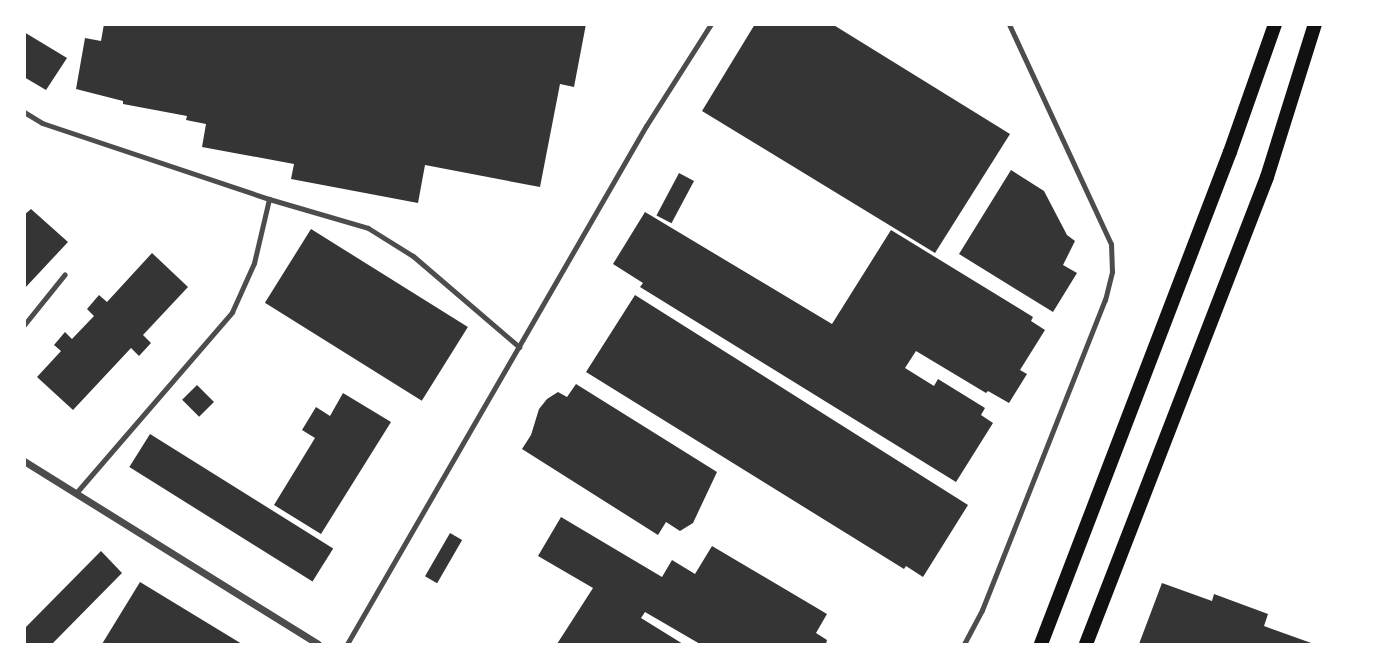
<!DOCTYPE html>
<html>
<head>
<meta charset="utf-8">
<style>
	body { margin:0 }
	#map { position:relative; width:1392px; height:669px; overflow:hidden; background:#fff; font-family:"Playfair Display",serif }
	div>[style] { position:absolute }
	.building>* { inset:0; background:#353535; transform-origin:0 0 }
	.service>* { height:5px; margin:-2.5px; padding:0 2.5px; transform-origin:2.5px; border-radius:2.5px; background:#4c4c4c }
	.minor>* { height:7px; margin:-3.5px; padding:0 3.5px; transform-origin:3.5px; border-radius:3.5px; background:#4c4c4c }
	.secondary>* { height:14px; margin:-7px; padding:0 7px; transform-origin:7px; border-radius:7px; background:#111 }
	span { translate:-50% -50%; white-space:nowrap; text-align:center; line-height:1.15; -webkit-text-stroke:6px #fff; paint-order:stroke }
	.frame { position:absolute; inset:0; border:26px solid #fff; pointer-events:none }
</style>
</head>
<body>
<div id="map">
	<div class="building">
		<div style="clip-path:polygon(104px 24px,586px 24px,574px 87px,560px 84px,540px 187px,425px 165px,418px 203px,291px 179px,294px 164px,202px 147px,206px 124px,186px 120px,187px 116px,123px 104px,123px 101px,76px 89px,85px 38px,101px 41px)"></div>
		<div style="clip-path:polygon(755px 24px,832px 24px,1010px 134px,935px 253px,702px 111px)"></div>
		<div style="clip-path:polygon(24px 32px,67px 58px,46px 90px,24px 77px)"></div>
		<div style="clip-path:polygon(1011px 170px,1044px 191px,1067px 235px,1075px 241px,1063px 265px,1077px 273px,1053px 312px,959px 254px)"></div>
		<div style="left:679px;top:173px;width:17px;height:48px;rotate:28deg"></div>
		<div style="clip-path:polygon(31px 209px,68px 242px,24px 289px,24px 215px)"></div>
		<div style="clip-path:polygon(645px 212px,832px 324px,891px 230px,1033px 317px,1031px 321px,1045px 330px,1020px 370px,1027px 374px,1009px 403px,988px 391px,986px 393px,916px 351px,905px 368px,934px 386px,938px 379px,985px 408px,981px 415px,993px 423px,956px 482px,640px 287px,643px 283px,613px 264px)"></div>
		<div style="left:311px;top:229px;width:185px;height:87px;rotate:32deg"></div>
		<div style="clip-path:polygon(152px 253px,188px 287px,143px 335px,151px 343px,139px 356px,131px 348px,73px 410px,37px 377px,61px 351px,54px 345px,65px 332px,72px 339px,94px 316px,87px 309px,99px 295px,107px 302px)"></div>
		<div style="clip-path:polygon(635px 295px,968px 505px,923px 577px,906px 566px,904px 569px,586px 372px)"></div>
		<div style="clip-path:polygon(576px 384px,717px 472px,693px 523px,680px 531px,666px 522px,658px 535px,522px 449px,531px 435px,539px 409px,547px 399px,558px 392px,567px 397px)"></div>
		<div style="left:197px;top:385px;width:24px;height:21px;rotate:45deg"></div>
		<div style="clip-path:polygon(343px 393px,391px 422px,321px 534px,274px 505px,315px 438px,302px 430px,316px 407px,330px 416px)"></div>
		<div style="left:150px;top:434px;width:216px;height:39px;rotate:32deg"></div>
		<div style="clip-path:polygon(561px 517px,662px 577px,672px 560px,695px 574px,712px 546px,827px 614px,816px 633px,827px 640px,826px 644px,700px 644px,645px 612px,641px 618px,683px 644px,557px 644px,593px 588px,538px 556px)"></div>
		<div style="left:450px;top:533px;width:14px;height:50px;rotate:30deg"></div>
		<div style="clip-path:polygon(101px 551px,122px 573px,52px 644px,24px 644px,24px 629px)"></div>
		<div style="clip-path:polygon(140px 582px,242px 644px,102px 644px)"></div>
		<div style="clip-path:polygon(1162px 583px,1212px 601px,1214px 594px,1268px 614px,1264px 626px,1314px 644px,1139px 644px)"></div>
	</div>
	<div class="service">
		<div style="left:24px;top:112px;width:21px;rotate:31deg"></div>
		<div style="left:42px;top:123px;width:239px;rotate:18.5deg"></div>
		<div style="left:269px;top:199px;width:103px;rotate:16.3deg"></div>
		<div style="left:368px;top:228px;width:53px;rotate:31.9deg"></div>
		<div style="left:413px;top:256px;width:140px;rotate:40.6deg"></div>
		<div style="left:24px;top:325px;width:65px;rotate:-51.2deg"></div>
		<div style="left:76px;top:493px;width:239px;rotate:-49.2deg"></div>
		<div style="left:232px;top:312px;width:54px;rotate:-65.8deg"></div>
		<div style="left:254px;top:263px;width:66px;rotate:-76.8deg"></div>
		<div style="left:347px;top:644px;width:598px;rotate:-60.01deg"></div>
		<div style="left:646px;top:126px;width:121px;rotate:-57.5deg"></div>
		<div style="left:964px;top:644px;width:38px;rotate:-62deg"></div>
		<div style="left:982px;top:610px;width:334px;rotate:-68.4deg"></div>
		<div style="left:1105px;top:300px;width:29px;rotate:-76deg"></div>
		<div style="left:1112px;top:272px;width:28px;rotate:-92deg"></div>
		<div style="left:1111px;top:244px;width:242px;rotate:-114.9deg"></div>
	</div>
	<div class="minor">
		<div style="left:24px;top:461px;width:346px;rotate:31.9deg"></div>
	</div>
	<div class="secondary">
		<div style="left:1041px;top:644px;width:527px;rotate:-68.99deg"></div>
		<div style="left:1230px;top:152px;width:136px;rotate:-70.6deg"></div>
		<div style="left:1086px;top:644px;width:501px;rotate:-68.81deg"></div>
		<div style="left:1267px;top:177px;width:160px;rotate:-72.6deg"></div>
	</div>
	<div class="frame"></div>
</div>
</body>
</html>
